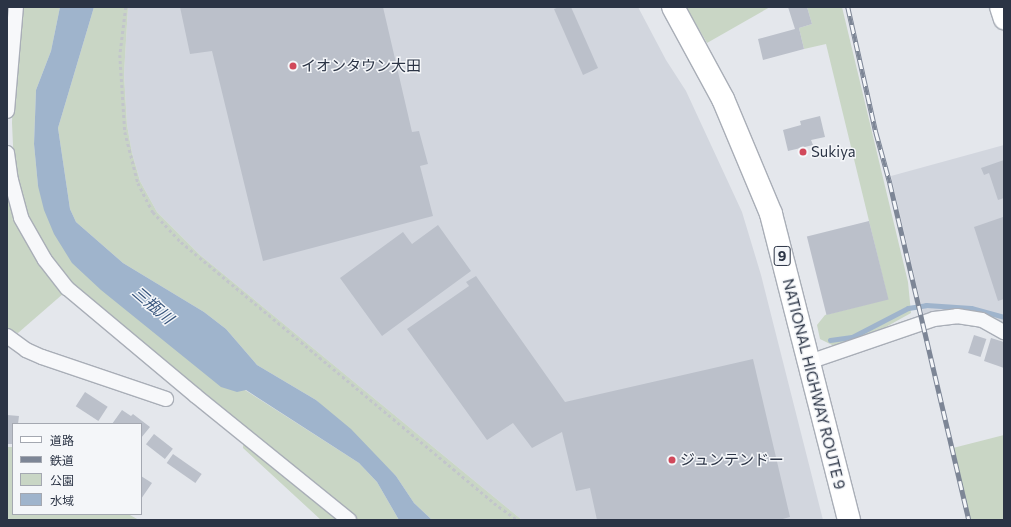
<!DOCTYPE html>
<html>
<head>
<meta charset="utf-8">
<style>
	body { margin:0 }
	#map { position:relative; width:1011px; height:527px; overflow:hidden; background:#e4e7ec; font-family:Commissioner,"Noto Sans JP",sans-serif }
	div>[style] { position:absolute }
	.built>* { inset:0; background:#d2d6de }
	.green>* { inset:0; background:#c9d6c5 }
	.water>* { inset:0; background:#9fb4cc }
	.stream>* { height:5px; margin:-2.5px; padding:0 2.5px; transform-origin:2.5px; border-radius:2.5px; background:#9fb4cc }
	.building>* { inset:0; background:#bbc0ca; transform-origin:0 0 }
	.path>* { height:2.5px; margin-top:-1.25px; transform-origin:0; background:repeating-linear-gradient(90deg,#c2c5cb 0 3px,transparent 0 6px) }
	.roads { filter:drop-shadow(1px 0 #a9aeb7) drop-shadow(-1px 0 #a9aeb7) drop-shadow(0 1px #a9aeb7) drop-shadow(0 -1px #a9aeb7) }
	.street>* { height:14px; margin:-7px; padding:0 7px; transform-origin:7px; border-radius:7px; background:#f7f8fa }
	.secondary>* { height:20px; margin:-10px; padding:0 10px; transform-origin:10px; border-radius:10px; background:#fff }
	.highway>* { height:22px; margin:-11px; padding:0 11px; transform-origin:11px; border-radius:11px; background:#fff }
	.rail>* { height:4.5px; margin-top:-2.25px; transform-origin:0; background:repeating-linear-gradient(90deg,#f4f6f9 0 9px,#7d8696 0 18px); box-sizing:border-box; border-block:1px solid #7d8696 }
	.dots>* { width:11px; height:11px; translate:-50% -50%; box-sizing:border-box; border:2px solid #f4f6f9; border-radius:50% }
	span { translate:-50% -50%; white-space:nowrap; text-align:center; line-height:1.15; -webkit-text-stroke:3px #f4f6f9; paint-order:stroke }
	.shield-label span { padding:1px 3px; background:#f4f6f9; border:1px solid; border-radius:3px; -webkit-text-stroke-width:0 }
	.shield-label { font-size:14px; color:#2b3445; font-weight:700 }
	.poi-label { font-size:15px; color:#2b3445 }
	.left { translate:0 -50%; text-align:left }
	.street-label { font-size:15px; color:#2b3445 }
	.water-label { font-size:16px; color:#34527a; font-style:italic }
	.frame { position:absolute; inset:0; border:8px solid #2b3445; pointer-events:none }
	.legend { position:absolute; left:12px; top:423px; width:130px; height:92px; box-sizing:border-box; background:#f4f6f9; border:1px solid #a4a8b1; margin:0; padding:5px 7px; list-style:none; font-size:12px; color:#2b3445 }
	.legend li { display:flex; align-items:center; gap:8px; height:20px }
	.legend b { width:20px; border:1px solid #a4a8b1 }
</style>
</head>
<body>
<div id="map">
	<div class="built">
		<div style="clip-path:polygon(128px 7px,638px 7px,666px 60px,686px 91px,742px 212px,761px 275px,823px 520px,522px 520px,200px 255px,157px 212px,140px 181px,132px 153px,127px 125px,124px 74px)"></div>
		<div style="clip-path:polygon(1004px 145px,1004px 324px,924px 317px,891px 176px)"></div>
	</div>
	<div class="green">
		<div style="clip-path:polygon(19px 7px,60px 7px,51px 51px,36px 90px,34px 144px,38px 186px,245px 390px,359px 463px,377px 482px,399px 520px,321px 520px,243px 448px,244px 433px,63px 277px,24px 212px,14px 168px,12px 123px,14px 59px)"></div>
		<div style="clip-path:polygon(94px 7px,128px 7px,124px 74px,127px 125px,132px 153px,140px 181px,157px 212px,200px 255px,522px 520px,432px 520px,414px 503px,396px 476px,316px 400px,257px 365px,226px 329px,204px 312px,123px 263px,76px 222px,70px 209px,58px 128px)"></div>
		<div style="clip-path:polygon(686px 7px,770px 7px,707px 43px)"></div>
		<div style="clip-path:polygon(807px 7px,842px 7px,908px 282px,911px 313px,866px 338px,834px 346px,820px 339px,817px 325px,825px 315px,888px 299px,826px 44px,804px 49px,799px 28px,812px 24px)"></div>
		<div style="clip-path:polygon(7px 179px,64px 293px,18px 333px,7px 330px)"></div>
		<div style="clip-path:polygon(1004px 435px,1004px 520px,970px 520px,953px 448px)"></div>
		<div style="clip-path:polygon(7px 447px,13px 447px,13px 514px,128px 514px,139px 520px,7px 520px)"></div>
	</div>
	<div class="water">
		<div style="clip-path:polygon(60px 7px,94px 7px,58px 128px,70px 209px,76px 222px,123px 263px,204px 312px,226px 329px,257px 365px,316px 400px,351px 429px,396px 476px,414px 503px,432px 520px,399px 520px,377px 482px,359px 463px,246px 390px,237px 392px,221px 387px,101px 290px,72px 263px,54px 234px,44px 210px,38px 186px,34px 144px,36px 90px,51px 51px)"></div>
	</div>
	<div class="stream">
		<div style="left:830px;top:340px;width:22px;rotate:-8deg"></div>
		<div style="left:852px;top:337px;width:63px;rotate:-27.4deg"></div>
		<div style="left:908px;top:308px;width:18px;rotate:-9deg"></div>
		<div style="left:926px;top:305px;width:45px;rotate:3.8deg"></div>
		<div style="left:971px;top:308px;width:34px;rotate:15deg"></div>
	</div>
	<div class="building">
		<div style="clip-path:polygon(180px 7px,383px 7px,412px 132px,419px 131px,428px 164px,420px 166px,433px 216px,263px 261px,212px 51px,190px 54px)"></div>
		<div style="clip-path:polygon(559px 7px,571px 7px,598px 68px,583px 75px,554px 9px)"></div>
		<div style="clip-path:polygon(788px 7px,807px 7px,812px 24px,799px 28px,804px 49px,763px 60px,758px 39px,795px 29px)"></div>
		<div style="clip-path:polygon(820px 116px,825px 137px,811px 140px,813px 145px,788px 151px,783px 130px,801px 125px,800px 121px)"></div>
		<div style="clip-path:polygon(1004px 160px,1004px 198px,998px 200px,989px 173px,984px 175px,981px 168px)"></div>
		<div style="clip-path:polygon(1003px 217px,1004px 299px,998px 301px,974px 227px)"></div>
		<div style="left:869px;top:221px;width:81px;height:64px;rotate:76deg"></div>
		<div style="clip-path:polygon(438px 225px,471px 271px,382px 336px,340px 278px,403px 232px,412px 244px)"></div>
		<div style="clip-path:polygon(476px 276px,565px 402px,753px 359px,790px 517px,779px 520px,597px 520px,590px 488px,576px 491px,562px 432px,532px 448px,513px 423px,487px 440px,407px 329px,469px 286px,466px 282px)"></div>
		<div style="left:974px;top:335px;width:13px;height:19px;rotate:18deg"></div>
		<div style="clip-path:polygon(991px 338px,1004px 342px,1004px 368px,984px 361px)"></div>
		<div style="left:85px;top:392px;width:27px;height:17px;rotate:33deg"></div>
		<div style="clip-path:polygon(122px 410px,131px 416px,133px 414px,150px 427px,141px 438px,141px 424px,112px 424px)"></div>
		<div style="clip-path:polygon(7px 415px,19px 416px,18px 424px,13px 424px,12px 444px,7px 444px)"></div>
		<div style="left:154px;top:434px;width:24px;height:13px;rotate:38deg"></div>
		<div style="left:173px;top:454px;width:35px;height:11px;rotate:35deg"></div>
		<div style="clip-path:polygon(141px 476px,152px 483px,141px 499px)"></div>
	</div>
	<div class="path">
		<div style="left:126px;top:7px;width:48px;rotate:97.1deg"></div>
		<div style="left:120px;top:55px;width:77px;rotate:86.3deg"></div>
		<div style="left:125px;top:132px;width:53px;rotate:75.7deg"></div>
		<div style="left:138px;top:183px;width:33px;rotate:63deg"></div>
		<div style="left:153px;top:212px;width:41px;rotate:47deg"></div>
		<div style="left:181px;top:242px;width:408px;rotate:39.8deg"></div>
		<div style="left:494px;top:503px;width:29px;rotate:36deg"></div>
	</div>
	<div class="roads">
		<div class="street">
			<div style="left:7px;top:111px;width:104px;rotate:-85.1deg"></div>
			<div style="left:7px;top:153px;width:27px;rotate:82deg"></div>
			<div style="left:11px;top:180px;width:39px;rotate:75deg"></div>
			<div style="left:21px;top:218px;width:48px;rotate:60.3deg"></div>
			<div style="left:45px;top:260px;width:36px;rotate:52deg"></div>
			<div style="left:67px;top:288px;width:168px;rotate:39.9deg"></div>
			<div style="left:196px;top:396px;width:197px;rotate:39deg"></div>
			<div style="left:7px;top:336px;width:24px;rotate:36deg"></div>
			<div style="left:26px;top:350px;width:17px;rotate:24deg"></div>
			<div style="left:42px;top:357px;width:131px;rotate:18.7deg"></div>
			<div style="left:809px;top:362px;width:132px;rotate:-19deg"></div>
			<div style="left:934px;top:319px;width:23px;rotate:-7deg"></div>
			<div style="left:957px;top:316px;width:25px;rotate:9deg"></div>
			<div style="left:982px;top:320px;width:25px;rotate:29deg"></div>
		</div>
		<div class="secondary">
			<div style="left:1000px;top:7px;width:13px;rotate:72deg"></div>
		</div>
		<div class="highway">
			<div style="left:673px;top:7px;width:105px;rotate:61.5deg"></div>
			<div style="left:723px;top:99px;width:125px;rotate:67.3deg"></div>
			<div style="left:771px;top:214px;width:316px;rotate:75.7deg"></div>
		</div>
	</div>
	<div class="rail">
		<div style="left:848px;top:7px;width:128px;rotate:77.4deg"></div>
		<div style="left:876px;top:132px;width:53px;rotate:74.6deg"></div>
		<div style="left:890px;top:183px;width:346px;rotate:76.8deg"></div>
	</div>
	<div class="dots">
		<div style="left:293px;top:66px;background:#d1495b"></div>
		<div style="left:803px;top:152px;background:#d1495b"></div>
		<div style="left:672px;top:460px;background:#d1495b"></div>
	</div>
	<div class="shield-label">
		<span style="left:782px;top:256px">9</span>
	</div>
	<div class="poi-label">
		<span class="left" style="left:301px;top:66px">イオンタウン大田</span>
		<span class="left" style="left:811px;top:152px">Sukiya</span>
		<span class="left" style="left:680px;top:460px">ジュンテンドー</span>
	</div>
	<div class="street-label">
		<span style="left:814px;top:384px;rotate:76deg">NATIONAL HIGHWAY ROUTE 9</span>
	</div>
	<div class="water-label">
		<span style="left:153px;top:305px;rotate:41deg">三瓶川</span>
	</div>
	<div class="frame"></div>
	<ul class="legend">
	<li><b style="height:5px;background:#fff"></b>道路</li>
	<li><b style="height:5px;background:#7d8696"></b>鉄道</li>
	<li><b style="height:11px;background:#c9d6c5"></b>公園</li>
	<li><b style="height:11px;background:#9fb4cc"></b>水域</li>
	</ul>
</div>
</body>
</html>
